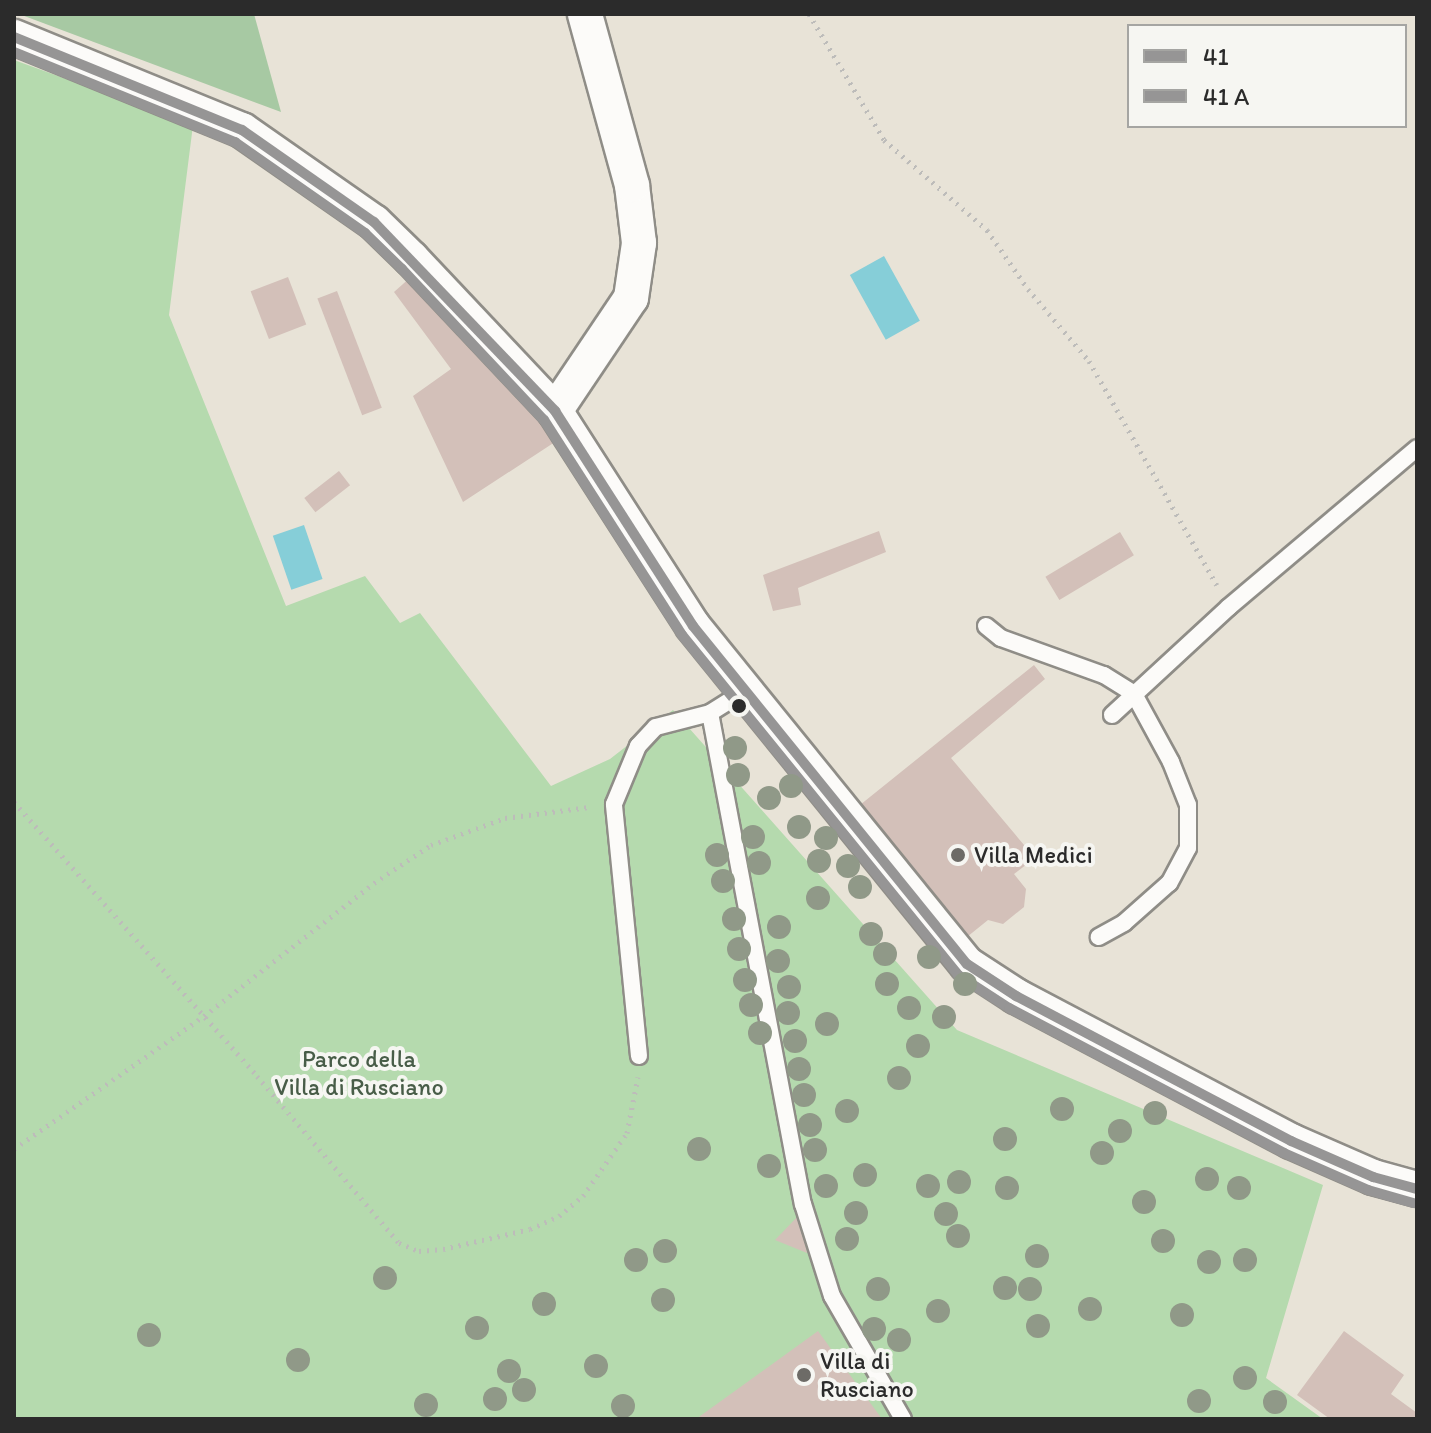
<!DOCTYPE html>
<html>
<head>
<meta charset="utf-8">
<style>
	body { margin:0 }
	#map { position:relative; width:1431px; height:1433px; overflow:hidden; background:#e8e3d7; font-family:Itim,sans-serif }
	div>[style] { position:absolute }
	.green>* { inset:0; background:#b5daae }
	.forest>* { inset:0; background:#a7c9a3 }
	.water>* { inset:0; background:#86ced8; transform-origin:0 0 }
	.building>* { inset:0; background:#d3c0b9; transform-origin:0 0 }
	.path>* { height:5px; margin-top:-2.5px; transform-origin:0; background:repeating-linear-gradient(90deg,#bdbcba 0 2px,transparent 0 8px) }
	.roads { filter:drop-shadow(2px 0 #8f8d87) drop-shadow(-2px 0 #8f8d87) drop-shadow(0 2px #8f8d87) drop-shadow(0 -2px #8f8d87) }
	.service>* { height:16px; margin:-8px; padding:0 8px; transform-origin:8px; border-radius:8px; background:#fcfbf9 }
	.minor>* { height:34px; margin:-17px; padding:0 17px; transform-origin:17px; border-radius:17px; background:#fcfbf9 }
	.bus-1>* { height:10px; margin:-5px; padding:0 5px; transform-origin:5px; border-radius:5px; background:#969595 }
	.bus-2>* { height:10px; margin:-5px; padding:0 5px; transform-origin:5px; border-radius:5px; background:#969595 }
	.trees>* { width:24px; height:24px; margin:-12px; border-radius:50%; background:#909988 }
	.dots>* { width:22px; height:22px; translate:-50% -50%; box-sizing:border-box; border:4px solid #f6f6f2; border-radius:50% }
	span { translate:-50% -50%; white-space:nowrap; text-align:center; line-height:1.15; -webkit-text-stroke:8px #f6f6f2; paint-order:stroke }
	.poi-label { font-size:24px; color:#2b2b2b }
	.left { translate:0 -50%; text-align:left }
	.park-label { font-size:24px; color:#485d48 }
	.frame { position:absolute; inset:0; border:16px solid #2b2b2b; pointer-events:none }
	.legend { position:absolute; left:1127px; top:24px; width:280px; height:104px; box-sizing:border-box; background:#f6f6f2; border:2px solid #a5a5a2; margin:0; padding:10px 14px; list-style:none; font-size:24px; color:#2b2b2b }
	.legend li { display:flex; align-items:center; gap:16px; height:40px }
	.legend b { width:40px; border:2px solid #a5a5a2 }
</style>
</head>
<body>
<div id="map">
	<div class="green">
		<div style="clip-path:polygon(14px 60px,193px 125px,169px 315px,286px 606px,365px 576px,400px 623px,420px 613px,551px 786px,610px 759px,673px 710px,957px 1030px,1323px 1185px,1266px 1378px,1323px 1419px,14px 1419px)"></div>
	</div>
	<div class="forest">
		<div style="clip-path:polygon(19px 14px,254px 14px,281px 112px)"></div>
	</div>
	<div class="water">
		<div style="left:884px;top:256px;width:74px;height:39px;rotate:61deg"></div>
		<div style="left:304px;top:525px;width:57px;height:33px;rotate:71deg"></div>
	</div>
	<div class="building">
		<div style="clip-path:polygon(412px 276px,514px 386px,558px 440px,463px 502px,413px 396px,451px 369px,394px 292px)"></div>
		<div style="left:288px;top:277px;width:51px;height:40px;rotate:69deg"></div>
		<div style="left:337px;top:291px;width:125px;height:21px;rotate:69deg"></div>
		<div style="left:339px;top:471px;width:18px;height:44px;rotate:52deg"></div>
		<div style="clip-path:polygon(879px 531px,886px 552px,798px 588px,801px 605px,773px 611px,763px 575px)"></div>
		<div style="left:1120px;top:532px;width:27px;height:87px;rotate:59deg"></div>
		<div style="clip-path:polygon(1034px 665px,1045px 679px,951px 758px,1035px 858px,1014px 874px,1026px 889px,1024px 907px,1003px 924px,988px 920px,962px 941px,855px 809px)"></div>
		<div style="clip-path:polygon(799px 1215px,807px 1253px,775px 1240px)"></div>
		<div style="clip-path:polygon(818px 1331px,882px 1419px,696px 1419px)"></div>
		<div style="clip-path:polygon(1344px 1331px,1404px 1375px,1391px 1394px,1417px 1413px,1417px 1419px,1330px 1419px,1297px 1395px)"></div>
	</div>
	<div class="path">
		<div style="left:809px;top:14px;width:147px;rotate:59.2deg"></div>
		<div style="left:884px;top:140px;width:137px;rotate:41.1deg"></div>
		<div style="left:987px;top:230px;width:72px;rotate:55.2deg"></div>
		<div style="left:1028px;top:289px;width:94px;rotate:49.7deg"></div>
		<div style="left:1089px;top:361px;width:258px;rotate:60.3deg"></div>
		<div style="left:14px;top:802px;width:366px;rotate:48.4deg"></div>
		<div style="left:257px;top:1076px;width:219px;rotate:49.6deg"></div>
		<div style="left:399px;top:1243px;width:22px;rotate:22deg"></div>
		<div style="left:419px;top:1251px;width:24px;rotate:-5deg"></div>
		<div style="left:443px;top:1249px;width:89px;rotate:-12.9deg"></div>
		<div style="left:530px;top:1229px;width:32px;rotate:-24deg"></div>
		<div style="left:559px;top:1216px;width:31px;rotate:-40deg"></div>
		<div style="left:583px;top:1196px;width:77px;rotate:-55.1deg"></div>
		<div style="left:627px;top:1133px;width:57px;rotate:-78.9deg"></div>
		<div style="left:14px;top:1149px;width:232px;rotate:-35deg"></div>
		<div style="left:204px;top:1016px;width:216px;rotate:-38deg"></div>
		<div style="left:374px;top:883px;width:69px;rotate:-33.7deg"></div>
		<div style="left:431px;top:845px;width:79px;rotate:-20deg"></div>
		<div style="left:505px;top:818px;width:85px;rotate:-7.5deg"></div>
	</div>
	<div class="roads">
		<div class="service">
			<div style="left:986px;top:626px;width:19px;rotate:39deg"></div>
			<div style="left:1001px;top:638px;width:109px;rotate:19.8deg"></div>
			<div style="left:1104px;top:675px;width:36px;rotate:32deg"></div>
			<div style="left:1134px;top:694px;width:77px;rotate:61.4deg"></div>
			<div style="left:1171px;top:762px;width:46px;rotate:68.4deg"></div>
			<div style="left:1188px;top:805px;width:43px;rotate:90deg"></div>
			<div style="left:1188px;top:848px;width:40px;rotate:118deg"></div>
			<div style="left:1169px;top:883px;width:60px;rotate:138.4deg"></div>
			<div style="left:1124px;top:923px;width:29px;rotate:151deg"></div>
			<div style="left:745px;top:691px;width:41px;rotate:147.8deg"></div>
			<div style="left:710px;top:713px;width:500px;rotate:79.3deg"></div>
			<div style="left:803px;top:1204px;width:96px;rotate:72.5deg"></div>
			<div style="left:832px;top:1296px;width:142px;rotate:60deg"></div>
			<div style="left:1112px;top:715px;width:159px;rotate:-42.7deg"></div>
			<div style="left:1229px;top:607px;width:246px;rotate:-40.2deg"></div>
			<div style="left:639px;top:1056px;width:253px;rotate:-95.7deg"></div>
			<div style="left:614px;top:804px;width:63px;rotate:-67.5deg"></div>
			<div style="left:638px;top:746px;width:26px;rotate:-47deg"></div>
			<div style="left:656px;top:727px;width:56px;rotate:-14.5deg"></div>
		</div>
		<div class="minor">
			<div style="left:14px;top:37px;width:246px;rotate:22.2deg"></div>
			<div style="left:242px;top:130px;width:161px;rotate:34.9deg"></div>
			<div style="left:374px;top:222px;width:53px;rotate:44.2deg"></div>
			<div style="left:412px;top:259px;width:209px;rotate:46.7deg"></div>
			<div style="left:555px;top:411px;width:255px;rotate:57.3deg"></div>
			<div style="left:693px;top:626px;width:435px;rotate:51deg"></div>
			<div style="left:967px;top:964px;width:59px;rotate:33.1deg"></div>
			<div style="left:1016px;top:996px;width:311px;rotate:27.8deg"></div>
			<div style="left:1291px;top:1141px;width:90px;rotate:23.7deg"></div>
			<div style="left:1373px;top:1177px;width:46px;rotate:15.3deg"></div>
			<div style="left:555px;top:411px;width:136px;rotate:-56.1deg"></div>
			<div style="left:631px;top:298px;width:56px;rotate:-81.7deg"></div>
			<div style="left:639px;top:243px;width:58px;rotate:-96.9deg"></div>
			<div style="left:632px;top:185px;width:177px;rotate:-105.4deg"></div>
		</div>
	</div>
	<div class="bus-1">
		<div style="left:14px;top:37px;width:246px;rotate:22.2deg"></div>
		<div style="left:242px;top:130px;width:161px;rotate:34.9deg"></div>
		<div style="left:374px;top:222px;width:262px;rotate:46.2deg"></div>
		<div style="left:555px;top:411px;width:255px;rotate:57.3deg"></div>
		<div style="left:693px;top:626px;width:435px;rotate:51deg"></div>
		<div style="left:967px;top:964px;width:59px;rotate:33.1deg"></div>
		<div style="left:1016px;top:996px;width:311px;rotate:27.8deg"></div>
		<div style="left:1291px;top:1141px;width:90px;rotate:23.7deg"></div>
		<div style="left:1373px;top:1177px;width:46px;rotate:15.3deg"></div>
	</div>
	<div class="bus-2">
		<div style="left:14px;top:52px;width:239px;rotate:22.2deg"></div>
		<div style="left:235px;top:142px;width:159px;rotate:35deg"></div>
		<div style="left:365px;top:233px;width:52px;rotate:44.2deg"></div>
		<div style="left:402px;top:269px;width:207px;rotate:46.8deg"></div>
		<div style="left:544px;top:420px;width:255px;rotate:57.3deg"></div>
		<div style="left:682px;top:635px;width:438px;rotate:50.9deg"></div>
		<div style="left:958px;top:975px;width:61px;rotate:32.9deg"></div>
		<div style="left:1009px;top:1008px;width:311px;rotate:27.8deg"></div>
		<div style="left:1284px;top:1153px;width:92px;rotate:23.8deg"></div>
		<div style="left:1368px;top:1190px;width:47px;rotate:16.1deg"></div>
	</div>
	<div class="trees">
		<div style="left:735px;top:748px"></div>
		<div style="left:738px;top:775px"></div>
		<div style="left:791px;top:786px"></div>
		<div style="left:769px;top:798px"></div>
		<div style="left:799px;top:827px"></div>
		<div style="left:753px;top:837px"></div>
		<div style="left:826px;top:838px"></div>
		<div style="left:717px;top:855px"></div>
		<div style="left:819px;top:861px"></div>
		<div style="left:759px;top:863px"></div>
		<div style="left:848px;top:866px"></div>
		<div style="left:723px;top:881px"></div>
		<div style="left:860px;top:887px"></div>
		<div style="left:818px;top:898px"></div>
		<div style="left:734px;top:919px"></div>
		<div style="left:779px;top:927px"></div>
		<div style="left:871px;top:934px"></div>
		<div style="left:739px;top:949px"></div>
		<div style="left:885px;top:954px"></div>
		<div style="left:929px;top:957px"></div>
		<div style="left:778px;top:961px"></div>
		<div style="left:745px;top:980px"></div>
		<div style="left:887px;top:984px"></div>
		<div style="left:965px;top:984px"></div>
		<div style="left:789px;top:987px"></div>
		<div style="left:751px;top:1005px"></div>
		<div style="left:909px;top:1008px"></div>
		<div style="left:788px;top:1013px"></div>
		<div style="left:944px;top:1017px"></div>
		<div style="left:827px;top:1024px"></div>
		<div style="left:760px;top:1033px"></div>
		<div style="left:795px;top:1041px"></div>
		<div style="left:918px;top:1046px"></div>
		<div style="left:799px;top:1069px"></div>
		<div style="left:899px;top:1078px"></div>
		<div style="left:804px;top:1095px"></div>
		<div style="left:1062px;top:1109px"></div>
		<div style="left:847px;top:1111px"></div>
		<div style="left:1155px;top:1113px"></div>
		<div style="left:810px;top:1125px"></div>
		<div style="left:1120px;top:1131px"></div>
		<div style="left:1005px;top:1139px"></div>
		<div style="left:699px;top:1149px"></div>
		<div style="left:815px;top:1150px"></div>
		<div style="left:1102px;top:1153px"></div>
		<div style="left:769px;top:1166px"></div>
		<div style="left:865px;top:1175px"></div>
		<div style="left:1207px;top:1179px"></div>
		<div style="left:959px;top:1182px"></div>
		<div style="left:826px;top:1186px"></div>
		<div style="left:928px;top:1186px"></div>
		<div style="left:1007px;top:1188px"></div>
		<div style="left:1239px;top:1188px"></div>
		<div style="left:1144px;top:1202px"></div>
		<div style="left:856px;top:1213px"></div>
		<div style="left:946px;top:1214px"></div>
		<div style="left:958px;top:1236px"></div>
		<div style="left:847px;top:1239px"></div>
		<div style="left:1163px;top:1241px"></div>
		<div style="left:665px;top:1251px"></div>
		<div style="left:1037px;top:1256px"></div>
		<div style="left:636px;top:1260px"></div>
		<div style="left:1245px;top:1260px"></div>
		<div style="left:1209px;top:1262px"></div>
		<div style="left:385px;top:1278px"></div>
		<div style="left:1005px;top:1288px"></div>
		<div style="left:878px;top:1289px"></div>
		<div style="left:1030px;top:1289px"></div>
		<div style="left:663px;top:1300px"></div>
		<div style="left:544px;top:1304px"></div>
		<div style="left:1090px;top:1309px"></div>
		<div style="left:938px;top:1311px"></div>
		<div style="left:1182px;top:1315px"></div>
		<div style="left:1038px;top:1326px"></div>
		<div style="left:477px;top:1328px"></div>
		<div style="left:874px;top:1329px"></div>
		<div style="left:149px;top:1335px"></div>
		<div style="left:899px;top:1340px"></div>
		<div style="left:298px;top:1360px"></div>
		<div style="left:596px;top:1366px"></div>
		<div style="left:509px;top:1371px"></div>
		<div style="left:1245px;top:1378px"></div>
		<div style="left:524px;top:1390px"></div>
		<div style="left:495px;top:1399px"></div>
		<div style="left:1199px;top:1401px"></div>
		<div style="left:1275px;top:1402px"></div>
		<div style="left:426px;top:1405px"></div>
		<div style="left:623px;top:1406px"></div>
	</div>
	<div class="dots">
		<div style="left:739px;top:706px;background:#2b2b2b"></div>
		<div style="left:958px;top:855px;background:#6d6b67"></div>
		<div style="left:804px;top:1375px;background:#6d6b67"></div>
	</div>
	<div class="poi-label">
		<span class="left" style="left:974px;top:855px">Villa Medici</span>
		<span class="left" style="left:820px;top:1375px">Villa di<br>Rusciano</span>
	</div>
	<div class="park-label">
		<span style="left:359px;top:1073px">Parco della<br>Villa di Rusciano</span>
	</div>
	<div class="frame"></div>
	<ul class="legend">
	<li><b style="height:10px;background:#969595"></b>41</li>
	<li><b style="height:10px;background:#969595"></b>41 A</li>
	</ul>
</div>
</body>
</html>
